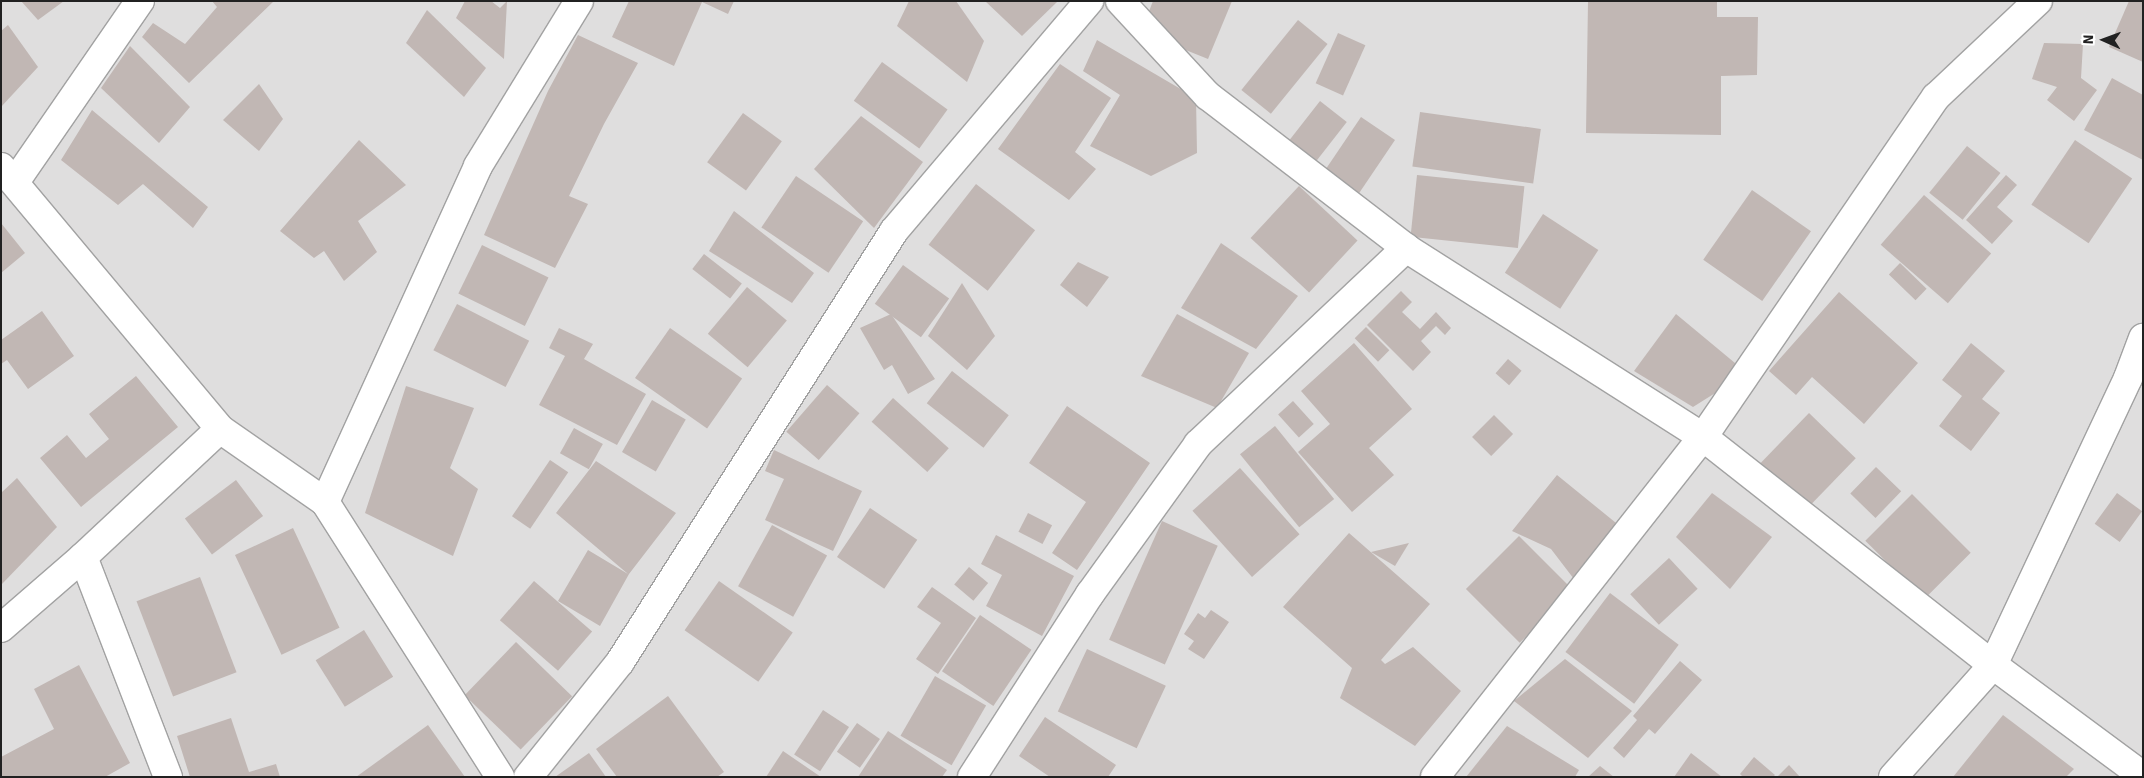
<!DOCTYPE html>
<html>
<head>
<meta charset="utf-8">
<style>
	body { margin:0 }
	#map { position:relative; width:2144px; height:778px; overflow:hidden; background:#f1ece8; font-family:Signika,sans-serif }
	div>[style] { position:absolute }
	.residential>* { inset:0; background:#dfdede; transform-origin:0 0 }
	.building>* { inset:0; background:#c1b7b4; transform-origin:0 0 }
	.roads { filter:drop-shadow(1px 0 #a2a2a2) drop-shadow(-1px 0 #a2a2a2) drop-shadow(0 1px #a2a2a2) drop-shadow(0 -1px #a2a2a2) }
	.minor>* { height:28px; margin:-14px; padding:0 14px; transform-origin:14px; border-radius:14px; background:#fff }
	span { translate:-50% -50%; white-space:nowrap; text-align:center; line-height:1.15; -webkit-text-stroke:5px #fff; paint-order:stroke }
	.frame { position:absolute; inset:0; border:2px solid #212121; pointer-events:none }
	.north { position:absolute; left:2079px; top:15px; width:50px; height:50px; -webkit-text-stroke:4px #fff; paint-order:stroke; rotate:272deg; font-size:14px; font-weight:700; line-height:20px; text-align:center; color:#212121 }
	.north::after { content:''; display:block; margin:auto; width:18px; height:22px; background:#212121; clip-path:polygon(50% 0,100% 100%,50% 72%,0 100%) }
</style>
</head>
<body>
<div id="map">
	<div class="residential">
		<div style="left:1px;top:1px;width:2142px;height:776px"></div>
	</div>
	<div class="building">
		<div style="clip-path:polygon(21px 1px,64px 1px,38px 20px)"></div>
		<div style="clip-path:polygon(212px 1px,274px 1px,189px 83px,142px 37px,153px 23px,185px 44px,217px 7px)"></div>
		<div style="clip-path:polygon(465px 1px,491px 1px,500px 8px,507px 1px,504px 59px,456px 18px)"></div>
		<div style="clip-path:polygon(629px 1px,734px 1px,728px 14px,702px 2px,674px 66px,612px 37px)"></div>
		<div style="clip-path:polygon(909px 1px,956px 1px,984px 41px,967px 82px,897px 26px)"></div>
		<div style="clip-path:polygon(985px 1px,1058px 1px,1022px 36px)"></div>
		<div style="clip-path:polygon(1153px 1px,1232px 1px,1208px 59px,1141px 32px)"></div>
		<div style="clip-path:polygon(1588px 1px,1717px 1px,1717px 17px,1758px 17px,1757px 75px,1721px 76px,1721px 135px,1586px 133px)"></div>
		<div style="clip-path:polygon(2129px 1px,2143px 1px,2143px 62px,2109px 47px)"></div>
		<div style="clip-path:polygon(427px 10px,486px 68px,464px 97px,406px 43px)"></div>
		<div style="left:1298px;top:20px;width:38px;height:90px;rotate:39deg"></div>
		<div style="clip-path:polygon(8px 25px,38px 67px,1px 107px,1px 31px)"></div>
		<div style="left:1338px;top:33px;width:30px;height:55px;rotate:24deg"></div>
		<div style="clip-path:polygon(578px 35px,638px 63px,604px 124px,569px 196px,588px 204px,555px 268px,484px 235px,548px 91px)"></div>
		<div style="clip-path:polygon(1097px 40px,1196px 98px,1197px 153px,1151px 176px,1090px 146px,1120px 95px,1083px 71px)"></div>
		<div style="clip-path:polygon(2044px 43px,2083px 44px,2081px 78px,2097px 90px,2074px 121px,2047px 100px,2057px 87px,2032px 79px)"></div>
		<div style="clip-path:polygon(130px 46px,190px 107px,159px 143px,101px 88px)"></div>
		<div style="left:882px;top:62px;width:81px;height:48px;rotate:36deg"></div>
		<div style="clip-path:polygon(1060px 64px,1111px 98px,1075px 152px,1096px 169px,1069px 200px,998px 149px)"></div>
		<div style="clip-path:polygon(2112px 78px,2143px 95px,2143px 160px,2084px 130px)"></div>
		<div style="clip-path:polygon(259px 84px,283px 119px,259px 151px,223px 120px)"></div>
		<div style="left:1320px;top:101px;width:34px;height:52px;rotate:38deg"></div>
		<div style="clip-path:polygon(92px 110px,208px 207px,193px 228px,143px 184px,118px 205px,61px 160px)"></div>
		<div style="left:1420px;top:112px;width:122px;height:55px;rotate:8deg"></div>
		<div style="left:743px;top:113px;width:48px;height:61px;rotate:36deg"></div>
		<div style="clip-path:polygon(861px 116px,923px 162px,874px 228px,814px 169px)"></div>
		<div style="left:1361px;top:117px;width:41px;height:64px;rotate:34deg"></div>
		<div style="clip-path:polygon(359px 140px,406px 185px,358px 221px,377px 252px,344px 281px,324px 251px,314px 258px,280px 231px)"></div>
		<div style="left:2075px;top:140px;width:69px;height:78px;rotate:34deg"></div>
		<div style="left:1967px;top:146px;width:43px;height:60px;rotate:39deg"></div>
		<div style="left:1417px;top:175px;width:108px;height:62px;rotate:6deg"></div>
		<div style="clip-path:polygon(2006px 175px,2017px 185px,1997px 207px,2013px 221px,1992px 244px,1966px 220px)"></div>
		<div style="left:796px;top:176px;width:81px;height:62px;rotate:34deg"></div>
		<div style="left:976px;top:184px;width:75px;height:77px;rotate:38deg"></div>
		<div style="left:1299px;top:186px;width:80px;height:71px;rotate:43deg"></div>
		<div style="left:1752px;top:190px;width:72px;height:85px;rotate:35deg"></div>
		<div style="left:1924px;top:195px;width:89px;height:66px;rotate:41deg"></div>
		<div style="clip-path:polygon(734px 211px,814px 273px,792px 303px,709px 251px)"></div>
		<div style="left:1543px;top:214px;width:66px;height:70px;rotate:33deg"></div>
		<div style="clip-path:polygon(1px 223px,25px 253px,1px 273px)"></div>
		<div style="clip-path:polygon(1221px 243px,1298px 296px,1256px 349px,1181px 308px)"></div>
		<div style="left:482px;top:245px;width:74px;height:54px;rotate:26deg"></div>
		<div style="left:704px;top:254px;width:48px;height:19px;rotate:38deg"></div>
		<div style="clip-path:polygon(1078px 262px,1109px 277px,1087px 307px,1060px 285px)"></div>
		<div style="left:1900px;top:263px;width:37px;height:16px;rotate:44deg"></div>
		<div style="left:903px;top:265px;width:57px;height:48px;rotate:36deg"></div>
		<div style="clip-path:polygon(962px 283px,995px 336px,967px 370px,928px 336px)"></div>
		<div style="left:747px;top:287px;width:52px;height:61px;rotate:40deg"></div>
		<div style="clip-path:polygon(1401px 291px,1412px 302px,1402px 312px,1420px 329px,1436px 312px,1451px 328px,1445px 335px,1436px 326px,1421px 341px,1431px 352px,1413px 371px,1367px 325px)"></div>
		<div style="clip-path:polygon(1839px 292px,1918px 363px,1864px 424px,1812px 377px,1796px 395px,1769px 371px)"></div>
		<div style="left:457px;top:304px;width:81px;height:52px;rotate:27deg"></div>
		<div style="clip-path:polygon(42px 311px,74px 356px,28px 389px,7px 360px,1px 364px,1px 340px)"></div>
		<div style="clip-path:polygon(891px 314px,935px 379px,908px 394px,892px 365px,884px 370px,860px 328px)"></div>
		<div style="clip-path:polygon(1177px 314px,1249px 353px,1217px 408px,1141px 376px)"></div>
		<div style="clip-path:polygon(1676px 314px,1747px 373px,1693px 407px,1634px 371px)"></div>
		<div style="left:1366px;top:327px;width:33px;height:16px;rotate:45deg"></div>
		<div style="clip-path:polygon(559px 328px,593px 344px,584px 359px,646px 394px,617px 445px,539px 405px,565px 356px,549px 348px)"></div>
		<div style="left:670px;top:328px;width:88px;height:61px;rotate:35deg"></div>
		<div style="clip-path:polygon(1354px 343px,1412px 409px,1369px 448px,1394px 475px,1352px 512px,1298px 452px,1330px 424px,1301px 391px)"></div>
		<div style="clip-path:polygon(1971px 343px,2005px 371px,1982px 399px,2000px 413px,1971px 451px,1939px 426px,1962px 396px,1942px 380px)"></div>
		<div style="left:1508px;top:359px;width:18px;height:19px;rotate:41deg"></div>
		<div style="left:952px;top:371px;width:72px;height:41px;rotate:38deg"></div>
		<div style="clip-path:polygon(136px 376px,178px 427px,81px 507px,40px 458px,67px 435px,86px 458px,109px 439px,89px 414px)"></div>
		<div style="left:827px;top:385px;width:43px;height:62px;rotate:41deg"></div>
		<div style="clip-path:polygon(406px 386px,474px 408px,450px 468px,478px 489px,453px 556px,365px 513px)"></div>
		<div style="left:893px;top:398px;width:75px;height:32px;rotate:42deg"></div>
		<div style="left:652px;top:400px;width:39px;height:60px;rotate:30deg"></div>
		<div style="left:1293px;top:401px;width:31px;height:20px;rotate:48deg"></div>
		<div style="clip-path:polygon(1067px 406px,1150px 463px,1077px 570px,1052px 553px,1086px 502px,1029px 463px)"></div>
		<div style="left:1809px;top:413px;width:65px;height:71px;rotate:44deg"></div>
		<div style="left:1494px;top:415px;width:27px;height:31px;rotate:45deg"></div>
		<div style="left:1275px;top:426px;width:94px;height:45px;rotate:51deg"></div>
		<div style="left:574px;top:428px;width:33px;height:29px;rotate:29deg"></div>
		<div style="clip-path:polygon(774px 450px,862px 491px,833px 551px,765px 520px,784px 479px,765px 471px)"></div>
		<div style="left:550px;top:460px;width:22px;height:68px;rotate:34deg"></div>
		<div style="clip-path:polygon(596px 461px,676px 513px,629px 574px,600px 626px,558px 601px,588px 550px,628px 574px,556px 513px)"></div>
		<div style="left:1876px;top:467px;width:35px;height:37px;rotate:44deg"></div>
		<div style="left:1240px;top:468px;width:89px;height:64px;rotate:48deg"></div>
		<div style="clip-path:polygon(1557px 475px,1621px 527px,1577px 583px,1551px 549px,1512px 531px)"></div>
		<div style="clip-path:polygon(17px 478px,57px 527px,1px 585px,1px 493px)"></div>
		<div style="left:236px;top:480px;width:45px;height:64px;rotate:53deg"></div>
		<div style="clip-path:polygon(1712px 493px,1772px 537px,1730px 589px,1676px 537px)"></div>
		<div style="left:2117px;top:493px;width:31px;height:38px;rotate:36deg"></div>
		<div style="left:1912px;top:494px;width:83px;height:66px;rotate:45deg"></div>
		<div style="left:870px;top:508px;width:57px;height:59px;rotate:34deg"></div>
		<div style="left:1028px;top:513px;width:27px;height:21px;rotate:27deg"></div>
		<div style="left:1162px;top:521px;width:61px;height:130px;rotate:24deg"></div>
		<div style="left:772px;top:525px;width:63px;height:70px;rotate:29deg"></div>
		<div style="left:293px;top:528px;width:110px;height:64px;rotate:65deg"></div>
		<div style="clip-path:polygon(1349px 533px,1430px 604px,1381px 660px,1385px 664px,1413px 647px,1461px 691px,1415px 746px,1340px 698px,1352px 668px,1283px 607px)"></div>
		<div style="clip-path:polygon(996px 535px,1074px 576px,1042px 636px,986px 606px,1002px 575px,981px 564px)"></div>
		<div style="left:1519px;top:536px;width:76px;height:75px;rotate:45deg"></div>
		<div style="clip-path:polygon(1409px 543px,1395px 566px,1371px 552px)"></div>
		<div style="left:1669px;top:558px;width:42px;height:53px;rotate:47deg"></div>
		<div style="left:969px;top:567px;width:25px;height:23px;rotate:40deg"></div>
		<div style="left:200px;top:577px;width:102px;height:68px;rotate:69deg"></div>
		<div style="left:534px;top:581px;width:77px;height:52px;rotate:41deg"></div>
		<div style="left:719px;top:581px;width:90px;height:60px;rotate:35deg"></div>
		<div style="clip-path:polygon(932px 587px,976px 618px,938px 674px,916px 659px,941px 623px,917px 607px)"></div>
		<div style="left:1610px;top:593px;width:86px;height:74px;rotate:37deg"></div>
		<div style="clip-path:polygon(1211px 610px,1229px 622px,1204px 659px,1188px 649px,1194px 641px,1184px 634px,1198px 613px,1205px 618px)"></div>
		<div style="left:980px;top:615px;width:62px;height:68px;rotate:34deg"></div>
		<div style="left:364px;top:630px;width:55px;height:57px;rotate:58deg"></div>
		<div style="left:516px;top:642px;width:78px;height:74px;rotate:44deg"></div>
		<div style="left:1087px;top:649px;width:87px;height:69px;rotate:25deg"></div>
		<div style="clip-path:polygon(1565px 659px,1632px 711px,1588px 758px,1514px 701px)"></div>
		<div style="clip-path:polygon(1680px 661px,1702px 680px,1655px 734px,1649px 729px,1624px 758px,1613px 748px,1637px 720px,1633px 716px)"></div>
		<div style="clip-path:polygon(79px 665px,130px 763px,105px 777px,1px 777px,1px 757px,54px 729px,34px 689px)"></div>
		<div style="left:935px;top:676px;width:59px;height:69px;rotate:30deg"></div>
		<div style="clip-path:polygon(668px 696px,724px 772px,717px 777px,617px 777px,596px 749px)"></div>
		<div style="left:823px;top:710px;width:31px;height:53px;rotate:33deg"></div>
		<div style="clip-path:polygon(2003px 715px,2074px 769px,2066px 777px,1953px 777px)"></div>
		<div style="clip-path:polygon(1045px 717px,1116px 765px,1108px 777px,1050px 777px,1019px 756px)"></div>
		<div style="clip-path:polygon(231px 718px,249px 772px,276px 764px,280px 777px,190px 777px,177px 736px)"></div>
		<div style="left:857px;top:723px;width:28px;height:35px;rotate:35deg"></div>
		<div style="clip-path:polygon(428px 725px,465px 777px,356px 777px)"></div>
		<div style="clip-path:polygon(1507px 726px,1579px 770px,1575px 777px,1466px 777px)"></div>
		<div style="clip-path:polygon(888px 731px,947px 770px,942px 777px,858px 777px)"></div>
		<div style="clip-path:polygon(783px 751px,821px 777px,766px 777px)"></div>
		<div style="clip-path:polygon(589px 753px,606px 777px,555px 777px)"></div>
		<div style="clip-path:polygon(1691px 753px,1722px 777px,1674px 777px)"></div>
		<div style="clip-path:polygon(1754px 757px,1775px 775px,1773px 777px,1743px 777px,1740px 774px)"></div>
		<div style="clip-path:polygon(1789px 765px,1800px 777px,1777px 777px)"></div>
		<div style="clip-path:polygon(1600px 766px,1614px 777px,1588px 777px)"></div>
	</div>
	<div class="roads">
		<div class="minor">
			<div style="left:1120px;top:1px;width:129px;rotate:47.2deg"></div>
			<div style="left:1208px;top:96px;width:250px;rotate:37.5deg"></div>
			<div style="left:1406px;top:248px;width:352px;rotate:32.5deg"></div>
			<div style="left:1703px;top:437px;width:369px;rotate:38.2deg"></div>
			<div style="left:1993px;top:665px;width:187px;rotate:36.5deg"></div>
			<div style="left:1px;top:167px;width:341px;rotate:50.1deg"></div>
			<div style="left:220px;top:429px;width:128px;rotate:34.8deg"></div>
			<div style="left:325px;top:502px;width:326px;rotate:57.5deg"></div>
			<div style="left:15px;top:182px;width:220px;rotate:-55.4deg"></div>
			<div style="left:325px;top:502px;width:369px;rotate:-65.5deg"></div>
			<div style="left:478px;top:166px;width:193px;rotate:-58.5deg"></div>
			<div style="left:1px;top:628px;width:108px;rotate:-40.9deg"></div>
			<div style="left:168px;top:777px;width:236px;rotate:-111.1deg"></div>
			<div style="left:83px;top:557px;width:187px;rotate:-43.1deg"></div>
			<div style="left:528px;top:777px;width:147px;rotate:-51.3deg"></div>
			<div style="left:620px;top:662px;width:511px;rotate:-57.55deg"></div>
			<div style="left:894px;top:231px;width:302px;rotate:-49.7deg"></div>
			<div style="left:972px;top:777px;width:218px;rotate:-57.2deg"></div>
			<div style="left:1090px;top:594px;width:185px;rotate:-54.2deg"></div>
			<div style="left:1198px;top:444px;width:286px;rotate:-43.3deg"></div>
			<div style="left:1435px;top:777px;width:433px;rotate:-51.8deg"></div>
			<div style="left:1703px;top:437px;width:412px;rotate:-55.6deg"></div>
			<div style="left:1936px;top:97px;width:140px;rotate:-43.3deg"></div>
			<div style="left:1893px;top:777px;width:150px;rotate:-48.2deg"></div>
			<div style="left:1993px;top:665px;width:317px;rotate:-64.8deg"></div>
			<div style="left:2128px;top:378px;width:43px;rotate:-69.4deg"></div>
		</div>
	</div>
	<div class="frame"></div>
	<div class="north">N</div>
</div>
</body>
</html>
